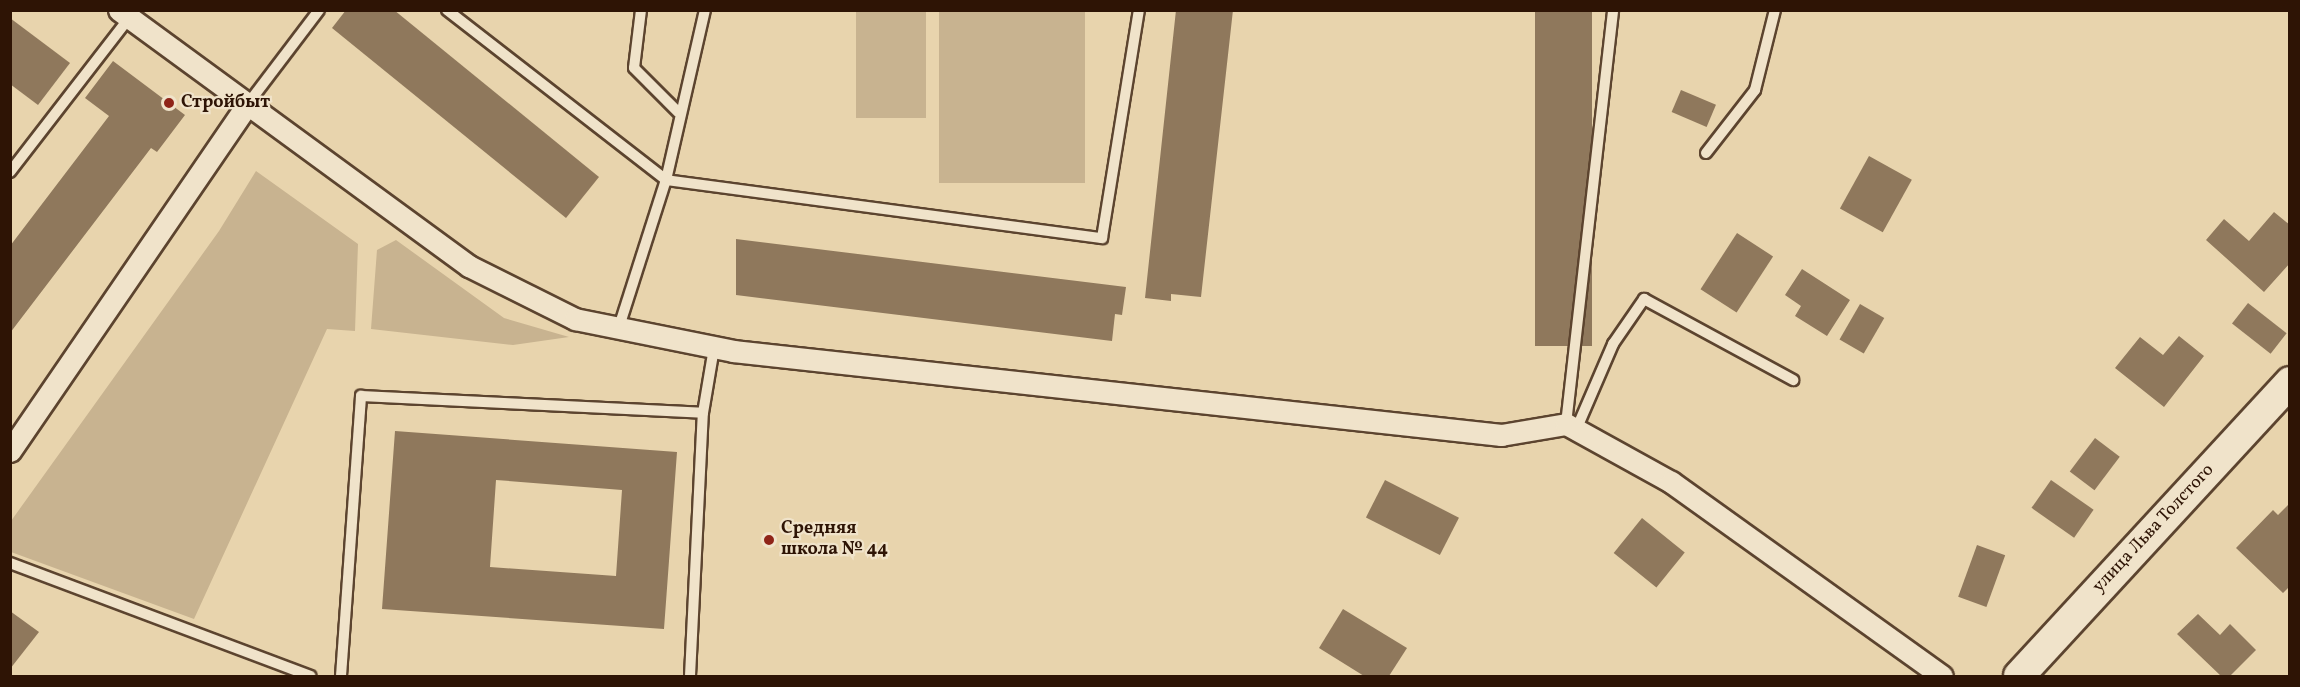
<!DOCTYPE html>
<html>
<head>
<meta charset="utf-8">
<style>
	body { margin:0 }
	#map { position:relative; width:2300px; height:687px; overflow:hidden; background:#e8d4ad; font-family:Vollkorn,serif }
	div>[style] { position:absolute }
	.green>* { inset:0; background:#c8b390; transform-origin:0 0 }
	.building>* { inset:0; background:#8f785c; transform-origin:0 0 }
	.roads { filter:drop-shadow(2px 0 #5c442f) drop-shadow(-2px 0 #5c442f) drop-shadow(0 2px #5c442f) drop-shadow(0 -2px #5c442f) }
	.lane>* { height:10px; margin:-5px; padding:0 5px; transform-origin:5px; border-radius:5px; background:#f0e3ca }
	.street>* { height:21px; margin:-10.5px; padding:0 10.5px; transform-origin:10.5px; border-radius:10.5px; background:#f0e3ca }
	.secondary>* { height:30px; margin:-15px; padding:0 15px; transform-origin:15px; border-radius:15px; background:#f0e3ca }
	.dots>* { width:16px; height:16px; translate:-50% -50%; box-sizing:border-box; border:3px solid #f0e3ca; border-radius:50% }
	span { translate:-50% -50%; white-space:nowrap; text-align:center; line-height:1.15; -webkit-text-stroke:4.5px #f0e3ca; paint-order:stroke }
	.poi-label { font-size:18px; color:#2e1405; font-weight:700 }
	.left { translate:0 -50%; text-align:left }
	.street-label { font-size:18px; color:#2e1405 }
	.frame { position:absolute; inset:0; border:12px solid #2e1405; pointer-events:none }
</style>
</head>
<body>
<div id="map">
	<div class="green">
		<div style="left:856px;top:11px;width:70px;height:107px"></div>
		<div style="left:939px;top:11px;width:146px;height:172px"></div>
		<div style="clip-path:polygon(256px 171px,358px 244px,355px 331px,327px 329px,194px 619px,11px 552px,11px 521px,219px 231px)"></div>
		<div style="clip-path:polygon(396px 240px,504px 318px,569px 337px,513px 345px,371px 329px,377px 250px)"></div>
	</div>
	<div class="building">
		<div style="clip-path:polygon(346px 10px,394px 10px,599px 177px,566px 218px,332px 28px)"></div>
		<div style="clip-path:polygon(1176px 10px,1233px 10px,1201px 297px,1171px 294px,1171px 301px,1145px 298px)"></div>
		<div style="left:1535px;top:10px;width:57px;height:336px"></div>
		<div style="clip-path:polygon(10px 18px,70px 63px,38px 105px,10px 84px)"></div>
		<div style="clip-path:polygon(113px 61px,185px 115px,157px 152px,151px 148px,10px 333px,10px 246px,109px 116px,85px 98px)"></div>
		<div style="left:1681px;top:90px;width:38px;height:24px;rotate:23deg"></div>
		<div style="left:1869px;top:156px;width:49px;height:60px;rotate:29deg"></div>
		<div style="clip-path:polygon(2274px 212px,2290px 225px,2290px 263px,2264px 292px,2206px 240px,2224px 219px,2249px 241px)"></div>
		<div style="left:1737px;top:233px;width:43px;height:67px;rotate:33deg"></div>
		<div style="clip-path:polygon(736px 239px,1126px 287px,1122px 315px,1115px 314px,1112px 341px,736px 295px)"></div>
		<div style="clip-path:polygon(1802px 269px,1850px 300px,1827px 336px,1795px 316px,1801px 306px,1785px 295px)"></div>
		<div style="left:2248px;top:303px;width:49px;height:26px;rotate:38deg"></div>
		<div style="left:1860px;top:304px;width:28px;height:41px;rotate:30deg"></div>
		<div style="clip-path:polygon(2179px 336px,2204px 356px,2164px 407px,2115px 368px,2140px 337px,2163px 355px)"></div>
		<div style="clip-path:polygon(evenodd,395px 431px,677px 452px,664px 629px,382px 609px,395px 431px,496px 480px,622px 490px,616px 576px,490px 567px,496px 480px)"></div>
		<div style="left:2095px;top:438px;width:31px;height:42px;rotate:37deg"></div>
		<div style="left:1385px;top:480px;width:83px;height:42px;rotate:27deg"></div>
		<div style="left:2051px;top:480px;width:52px;height:34px;rotate:35deg"></div>
		<div style="clip-path:polygon(2290px 503px,2290px 586px,2283px 593px,2236px 548px,2273px 510px,2278px 515px)"></div>
		<div style="left:1642px;top:518px;width:55px;height:45px;rotate:39deg"></div>
		<div style="left:1977px;top:545px;width:30px;height:55px;rotate:20deg"></div>
		<div style="clip-path:polygon(1343px 609px,1407px 648px,1389px 676px,1364px 676px,1319px 648px)"></div>
		<div style="clip-path:polygon(10px 611px,39px 632px,10px 669px)"></div>
		<div style="clip-path:polygon(2198px 614px,2220px 635px,2230px 624px,2256px 650px,2230px 676px,2221px 676px,2177px 634px)"></div>
	</div>
	<div class="roads">
		<div class="lane">
			<div style="left:447px;top:10px;width:277px;rotate:37.8deg"></div>
			<div style="left:666px;top:180px;width:440px;rotate:7.6deg"></div>
			<div style="left:1102px;top:238px;width:231px;rotate:-80.8deg"></div>
			<div style="left:641px;top:10px;width:58px;rotate:96.9deg"></div>
			<div style="left:634px;top:68px;width:62px;rotate:45deg"></div>
			<div style="left:247px;top:105px;width:119px;rotate:-52.8deg"></div>
			<div style="left:1706px;top:153px;width:80px;rotate:-52.1deg"></div>
			<div style="left:1755px;top:90px;width:82px;rotate:-76deg"></div>
			<div style="left:10px;top:172px;width:195px;rotate:-52.3deg"></div>
			<div style="left:618px;top:330px;width:157px;rotate:-72.3deg"></div>
			<div style="left:666px;top:180px;width:174px;rotate:-77.1deg"></div>
			<div style="left:1566px;top:424px;width:417px;rotate:-83.5deg"></div>
			<div style="left:1576px;top:430px;width:94px;rotate:-66.7deg"></div>
			<div style="left:1613px;top:344px;width:55px;rotate:-55.4deg"></div>
			<div style="left:1644px;top:299px;width:170px;rotate:28.5deg"></div>
			<div style="left:10px;top:563px;width:321px;rotate:20.6deg"></div>
			<div style="left:341px;top:676px;width:281px;rotate:-85.9deg"></div>
			<div style="left:361px;top:396px;width:342px;rotate:2.8deg"></div>
			<div style="left:690px;top:676px;width:263px;rotate:-87.2deg"></div>
			<div style="left:703px;top:413px;width:66px;rotate:-80.4deg"></div>
		</div>
		<div class="street">
			<div style="left:119px;top:10px;width:434px;rotate:36.2deg"></div>
			<div style="left:469px;top:266px;width:119px;rotate:26.6deg"></div>
			<div style="left:575px;top:319px;width:161px;rotate:11.4deg"></div>
			<div style="left:733px;top:351px;width:773px;rotate:6.24deg"></div>
			<div style="left:1501px;top:435px;width:66px;rotate:-9.6deg"></div>
			<div style="left:1566px;top:424px;width:120px;rotate:28.9deg"></div>
			<div style="left:1671px;top:482px;width:333px;rotate:35.6deg"></div>
			<div style="left:10px;top:451px;width:419px;rotate:-55.6deg"></div>
		</div>
		<div class="secondary">
			<div style="left:2019px;top:676px;width:400px;rotate:-47.3deg"></div>
		</div>
	</div>
	<div class="dots">
		<div style="left:169px;top:103px;background:#8f2418"></div>
		<div style="left:769px;top:540px;background:#8f2418"></div>
	</div>
	<div class="poi-label">
		<span class="left" style="left:181px;top:103px">Стройбыт</span>
		<span class="left" style="left:781px;top:540px">Средняя<br>школа № 44</span>
	</div>
	<div class="street-label">
		<span style="left:2154px;top:529px;rotate:-47deg">улица Льва Толстого</span>
	</div>
	<div class="frame"></div>
</div>
</body>
</html>
